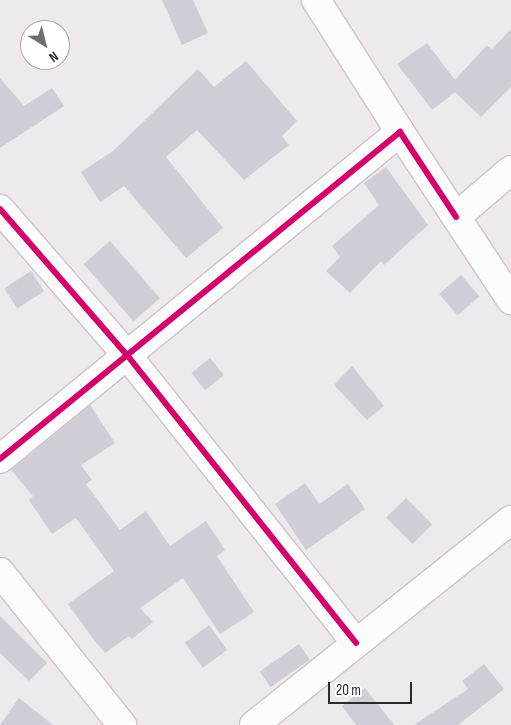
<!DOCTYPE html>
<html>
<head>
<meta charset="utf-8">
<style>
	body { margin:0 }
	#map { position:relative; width:511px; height:725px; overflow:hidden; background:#ede9ec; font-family:"Sofia Sans Condensed",sans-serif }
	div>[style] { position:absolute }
	.building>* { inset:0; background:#d2ccd7; transform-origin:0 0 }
	.roads { filter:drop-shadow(1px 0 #cac6c9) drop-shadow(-1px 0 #cac6c9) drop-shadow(0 1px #cac6c9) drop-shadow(0 -1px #cac6c9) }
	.minor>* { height:28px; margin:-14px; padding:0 14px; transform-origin:14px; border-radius:14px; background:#fcfcfc }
	.cycleway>* { height:6px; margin:-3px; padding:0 3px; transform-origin:3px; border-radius:3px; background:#d6006c }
	span { translate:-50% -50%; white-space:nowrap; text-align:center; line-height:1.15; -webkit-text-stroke:4px #fff; paint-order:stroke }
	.north { position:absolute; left:20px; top:20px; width:50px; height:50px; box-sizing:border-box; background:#fff; border:1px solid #abaaab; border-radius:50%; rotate:144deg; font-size:14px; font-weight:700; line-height:20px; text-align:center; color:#2d2a2c }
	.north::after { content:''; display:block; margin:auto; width:18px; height:22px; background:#706d6f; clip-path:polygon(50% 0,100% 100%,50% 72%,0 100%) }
	.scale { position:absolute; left:328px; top:682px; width:84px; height:22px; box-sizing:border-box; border:2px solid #2d2a2c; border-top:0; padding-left:6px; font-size:15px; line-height:18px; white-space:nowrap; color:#2d2a2c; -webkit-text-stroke:4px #fff; paint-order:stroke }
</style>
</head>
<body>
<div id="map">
	<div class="building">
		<div style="clip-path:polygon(162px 0,193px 0,208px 33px,182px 45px)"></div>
		<div style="clip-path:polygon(511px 29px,511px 87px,481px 117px,455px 92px,432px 110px,397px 64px,427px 43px,455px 80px,487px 45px,492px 49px)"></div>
		<div style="clip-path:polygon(246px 61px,297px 121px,282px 136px,289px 145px,244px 180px,197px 130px,166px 157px,223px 228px,186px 258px,124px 186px,100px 202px,81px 172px,113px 151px,198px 69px,214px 87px)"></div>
		<div style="clip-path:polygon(0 78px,24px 106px,52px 88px,64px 106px,0 148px)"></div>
		<div style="clip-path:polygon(386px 167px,428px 225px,384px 265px,381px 261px,350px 293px,326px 271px,340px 257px,332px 246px,379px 205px,364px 183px)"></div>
		<div style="left:110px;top:241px;width:76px;height:35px;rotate:49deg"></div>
		<div style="left:31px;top:271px;width:24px;height:32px;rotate:57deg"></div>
		<div style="left:461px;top:275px;width:28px;height:29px;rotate:49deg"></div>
		<div style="left:210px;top:358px;width:22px;height:24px;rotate:51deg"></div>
		<div style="clip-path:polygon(352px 366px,384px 406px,367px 420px,334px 385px)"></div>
		<div style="clip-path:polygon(90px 405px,115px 443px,81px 465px,92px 480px,86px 484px,120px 530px,146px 511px,170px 546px,206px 521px,225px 550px,217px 556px,254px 612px,220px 634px,183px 578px,140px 608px,153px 622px,132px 639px,129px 636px,105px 653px,94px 640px,68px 604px,114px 571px,76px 518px,52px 534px,29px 500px,33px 496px,11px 470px)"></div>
		<div style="clip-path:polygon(305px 483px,319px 504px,348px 484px,365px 509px,306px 550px,275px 504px)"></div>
		<div style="left:406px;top:498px;width:37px;height:28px;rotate:45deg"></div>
		<div style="clip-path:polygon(0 616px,47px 663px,29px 681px,0 653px)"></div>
		<div style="left:209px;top:625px;width:31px;height:30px;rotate:54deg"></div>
		<div style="left:299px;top:644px;width:19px;height:48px;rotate:55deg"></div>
		<div style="clip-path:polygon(484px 664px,504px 689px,458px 725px,414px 725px,468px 689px,462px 681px)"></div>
		<div style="clip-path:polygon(365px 688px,394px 725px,356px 725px,342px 706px)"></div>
		<div style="clip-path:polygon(19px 698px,53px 725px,0 725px)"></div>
	</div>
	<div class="roads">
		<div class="minor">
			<div style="left:316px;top:0;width:156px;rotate:57.5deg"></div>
			<div style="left:511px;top:170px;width:72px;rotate:139.5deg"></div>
			<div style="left:456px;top:217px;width:100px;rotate:56.5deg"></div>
			<div style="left:0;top:209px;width:194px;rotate:49deg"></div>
			<div style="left:127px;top:355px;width:368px;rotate:51.5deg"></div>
			<div style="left:0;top:459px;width:517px;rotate:-39.27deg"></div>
			<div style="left:400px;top:132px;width:102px;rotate:56.6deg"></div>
			<div style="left:0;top:572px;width:196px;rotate:51.4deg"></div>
			<div style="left:254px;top:725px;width:329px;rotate:-38.6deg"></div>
		</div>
	</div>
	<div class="cycleway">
		<div style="left:0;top:209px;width:194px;rotate:49deg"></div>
		<div style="left:127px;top:355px;width:368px;rotate:51.5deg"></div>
		<div style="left:0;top:459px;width:517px;rotate:-39.27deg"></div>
		<div style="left:400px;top:132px;width:102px;rotate:56.6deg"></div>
	</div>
	<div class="north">N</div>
	<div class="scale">20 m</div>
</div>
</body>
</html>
